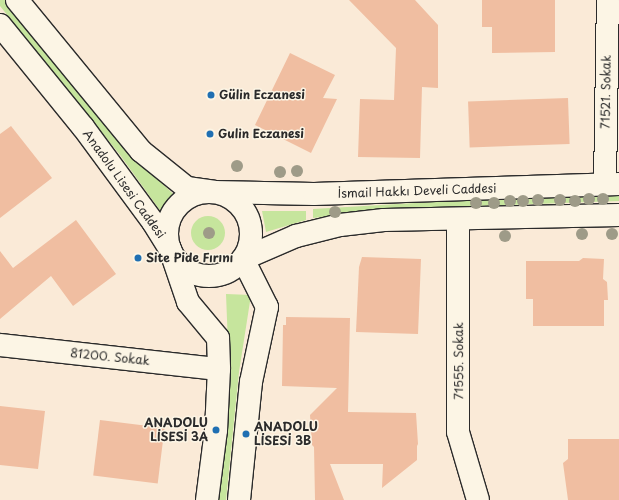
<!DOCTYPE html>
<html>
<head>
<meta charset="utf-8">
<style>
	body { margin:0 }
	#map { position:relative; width:619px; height:500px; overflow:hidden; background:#faead7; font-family:"Playpen Sans",sans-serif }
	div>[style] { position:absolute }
	.green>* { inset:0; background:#c6e59d }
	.round { border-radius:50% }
	.building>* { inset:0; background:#f0bea1; transform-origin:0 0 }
	.roads { filter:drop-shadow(1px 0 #2b2b2b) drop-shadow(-1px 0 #2b2b2b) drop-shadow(0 1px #2b2b2b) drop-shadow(0 -1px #2b2b2b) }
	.street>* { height:22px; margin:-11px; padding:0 11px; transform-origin:11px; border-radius:11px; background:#fcf5e5 }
	.secondary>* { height:22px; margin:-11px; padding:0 11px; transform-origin:11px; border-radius:11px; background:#fcf5e5 }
	.secondary>.ring { margin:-11px; padding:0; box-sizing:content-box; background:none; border:22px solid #fcf5e5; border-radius:50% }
	.trees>* { width:12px; height:12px; margin:-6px; border-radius:50%; background:#9e9b88 }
	.dots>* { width:11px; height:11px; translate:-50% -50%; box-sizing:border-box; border:2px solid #fcf5e5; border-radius:50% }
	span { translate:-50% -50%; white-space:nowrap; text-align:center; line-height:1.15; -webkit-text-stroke:3px #fcf5e5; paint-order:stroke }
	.street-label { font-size:12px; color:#2b2b2b }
	.poi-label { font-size:12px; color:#2b2b2b; font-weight:700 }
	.left { translate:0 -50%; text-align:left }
	.right { translate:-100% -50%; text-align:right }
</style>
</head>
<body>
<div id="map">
	<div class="green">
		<div style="clip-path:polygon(0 0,5px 0,126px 150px,183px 203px,164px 216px,120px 155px,0 6px)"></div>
		<div style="clip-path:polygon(619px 196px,619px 201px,449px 207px,362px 212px,313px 218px,313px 209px,449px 201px)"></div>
		<div style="clip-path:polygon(262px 211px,306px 211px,306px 220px,266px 232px)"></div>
		<div class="round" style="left:191px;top:216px;width:34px;height:34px"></div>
		<div style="clip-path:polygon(226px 294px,251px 295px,239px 372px,226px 500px,218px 500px,229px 371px)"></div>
	</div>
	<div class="building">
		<div style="clip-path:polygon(349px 0,415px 0,438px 25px,438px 88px,422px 87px,420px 158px,358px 157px,360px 99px,394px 100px,396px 48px)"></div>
		<div style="clip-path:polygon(482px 0,555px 0,555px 52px,492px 53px,492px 27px,482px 27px)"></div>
		<div style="clip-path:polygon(290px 53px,335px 75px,323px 98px,337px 99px,311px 153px,255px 125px)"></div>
		<div style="left:568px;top:98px;width:46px;height:100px;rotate:88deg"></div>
		<div style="clip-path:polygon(11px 126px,52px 178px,0 218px,0 134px)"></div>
		<div style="clip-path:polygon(76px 220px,116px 274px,73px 306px,51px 276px,0 319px,0 251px,13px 268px)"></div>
		<div style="clip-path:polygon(362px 257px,421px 259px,418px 334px,356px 332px,359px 267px)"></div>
		<div style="clip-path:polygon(583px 258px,604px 259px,603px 279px,607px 282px,608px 300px,604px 300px,604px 326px,533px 326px,533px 299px,526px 299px,526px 261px,579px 261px)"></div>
		<div style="clip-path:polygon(286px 317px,350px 318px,348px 412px,416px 413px,418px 444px,417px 446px,417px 460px,382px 488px,383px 464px,330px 464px,344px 500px,315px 500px,314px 447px,312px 445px,310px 415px,337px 388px,282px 386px,283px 325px,286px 325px)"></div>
		<div style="clip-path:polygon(0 406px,45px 411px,38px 469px,0 465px)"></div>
		<div style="left:100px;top:420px;width:65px;height:56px;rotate:7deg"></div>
		<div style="clip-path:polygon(568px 439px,619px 439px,619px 500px,568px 500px,563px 463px,568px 459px)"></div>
	</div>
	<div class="roads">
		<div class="street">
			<div style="left:605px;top:184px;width:184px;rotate:-89.1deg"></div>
			<div style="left:458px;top:219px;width:213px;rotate:90deg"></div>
			<div style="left:458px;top:432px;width:71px;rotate:73.6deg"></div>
			<div style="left:0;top:345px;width:220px;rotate:6.3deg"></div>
		</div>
		<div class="secondary">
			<div style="left:17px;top:0;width:195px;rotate:50.6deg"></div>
			<div style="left:141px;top:151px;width:59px;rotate:38.8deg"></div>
			<div style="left:187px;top:188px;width:27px;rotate:8deg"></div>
			<div style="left:214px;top:192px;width:100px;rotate:1.1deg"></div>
			<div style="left:314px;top:194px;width:305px;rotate:-1.9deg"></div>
			<div style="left:0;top:25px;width:132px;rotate:50.9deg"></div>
			<div style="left:83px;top:127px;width:118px;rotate:53.6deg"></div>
			<div style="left:153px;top:222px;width:32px;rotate:58deg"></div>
			<div style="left:170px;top:249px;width:56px;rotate:71.2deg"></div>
			<div style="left:188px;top:302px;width:47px;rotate:50.2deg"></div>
			<div style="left:218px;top:338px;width:31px;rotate:88deg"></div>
			<div style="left:219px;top:369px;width:61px;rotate:92.8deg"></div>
			<div style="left:216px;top:430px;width:71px;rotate:97.3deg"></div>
			<div class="ring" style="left:167px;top:192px;width:62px;height:62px"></div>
			<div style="left:243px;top:259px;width:58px;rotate:-23.5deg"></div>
			<div style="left:296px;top:236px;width:45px;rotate:-14deg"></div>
			<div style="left:340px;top:225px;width:44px;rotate:-6.5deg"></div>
			<div style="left:384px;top:220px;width:235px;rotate:-1.2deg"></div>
			<div style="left:239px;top:500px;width:119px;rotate:-84.2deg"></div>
			<div style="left:251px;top:382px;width:77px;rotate:-78deg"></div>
			<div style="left:267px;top:307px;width:54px;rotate:-116.6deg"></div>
		</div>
	</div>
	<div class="trees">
		<div style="left:237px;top:166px"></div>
		<div style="left:297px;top:171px"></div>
		<div style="left:280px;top:172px"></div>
		<div style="left:589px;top:199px"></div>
		<div style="left:603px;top:199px"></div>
		<div style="left:538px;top:200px"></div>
		<div style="left:560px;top:200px"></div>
		<div style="left:510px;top:201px"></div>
		<div style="left:523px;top:201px"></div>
		<div style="left:575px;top:201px"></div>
		<div style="left:476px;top:203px"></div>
		<div style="left:494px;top:203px"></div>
		<div style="left:335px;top:212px"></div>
		<div style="left:209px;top:233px"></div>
		<div style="left:582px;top:234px"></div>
		<div style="left:612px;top:234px"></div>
		<div style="left:505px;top:236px"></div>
	</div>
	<div class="dots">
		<div style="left:211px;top:95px;background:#1f6fb2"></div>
		<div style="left:210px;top:134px;background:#1f6fb2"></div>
		<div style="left:138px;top:258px;background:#1f6fb2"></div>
		<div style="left:216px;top:430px;background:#1f6fb2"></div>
		<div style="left:246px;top:434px;background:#1f6fb2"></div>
	</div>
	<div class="street-label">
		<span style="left:606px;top:92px;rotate:-89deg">71521. Sokak</span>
		<span style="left:124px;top:184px;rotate:54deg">Anadolu Lisesi Caddesi</span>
		<span style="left:417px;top:191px;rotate:-2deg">İsmail Hakkı Develi Caddesi</span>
		<span style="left:110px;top:357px;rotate:6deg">81200. Sokak</span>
		<span style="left:459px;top:361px;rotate:-90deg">71555. Sokak</span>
	</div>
	<div class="poi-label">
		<span class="left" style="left:219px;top:95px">Gülin Eczanesi</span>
		<span class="left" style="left:218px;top:134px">Gulin Eczanesi</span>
		<span class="left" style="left:146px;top:258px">Site Pide Fırını</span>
		<span class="right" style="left:208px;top:430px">ANADOLU<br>LİSESİ 3A</span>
		<span class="left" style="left:254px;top:434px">ANADOLU<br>LİSESİ 3B</span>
	</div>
</div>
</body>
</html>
